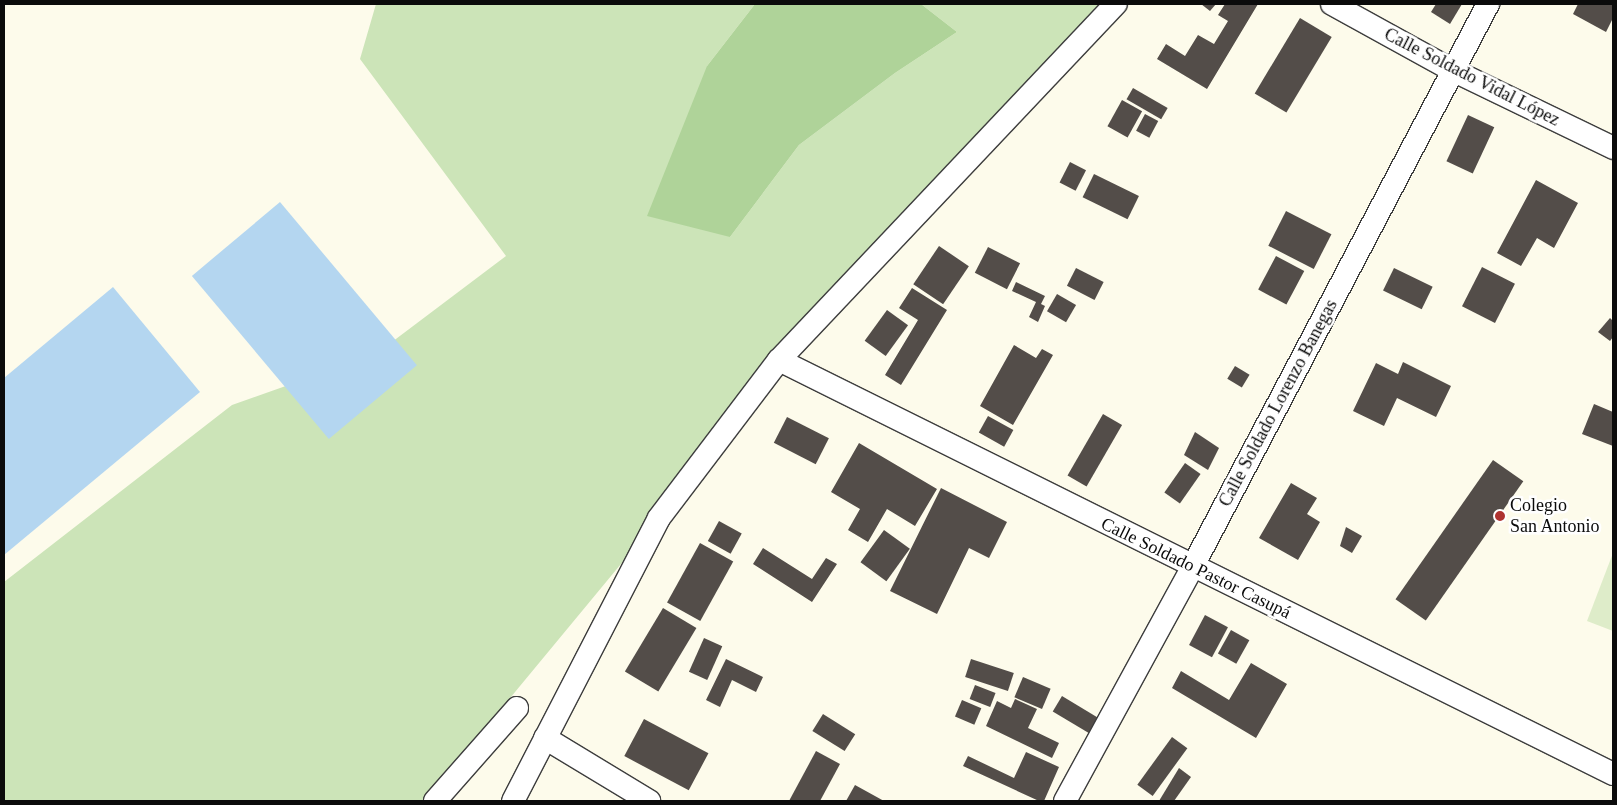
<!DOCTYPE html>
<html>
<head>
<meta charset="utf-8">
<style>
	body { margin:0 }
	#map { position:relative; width:1617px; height:805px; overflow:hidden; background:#fdfbeb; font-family:Georgia,serif }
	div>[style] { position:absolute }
	.green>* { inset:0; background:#cce4b8 }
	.forest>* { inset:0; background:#afd399 }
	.pitch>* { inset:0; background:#deecc9 }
	.water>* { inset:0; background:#b4d6f0; transform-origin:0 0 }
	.building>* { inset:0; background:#534d49; transform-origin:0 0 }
	.roads { filter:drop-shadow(1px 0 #3e3e3e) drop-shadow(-1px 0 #3e3e3e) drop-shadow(0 1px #3e3e3e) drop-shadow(0 -1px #3e3e3e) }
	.minor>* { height:22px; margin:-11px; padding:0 11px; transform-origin:11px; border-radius:11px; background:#fff }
	.dots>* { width:14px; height:14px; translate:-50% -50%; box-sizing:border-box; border:2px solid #fff; border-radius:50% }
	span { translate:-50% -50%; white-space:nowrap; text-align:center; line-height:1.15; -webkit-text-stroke:5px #fff; paint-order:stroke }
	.street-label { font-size:18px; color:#0b0b0b }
	.poi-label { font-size:18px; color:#0b0b0b }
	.left { translate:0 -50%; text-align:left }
	.frame { position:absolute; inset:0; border:5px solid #0b0b0b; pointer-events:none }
</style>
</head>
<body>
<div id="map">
	<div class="green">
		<div style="clip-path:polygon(376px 4px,755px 4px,707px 66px,730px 237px,799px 145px,895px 73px,957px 32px,921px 4px,1116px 4px,779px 360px,659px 518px,425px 801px,4px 801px,4px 582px,232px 405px,376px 354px,506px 256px,360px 59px)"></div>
	</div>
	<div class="forest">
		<div style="clip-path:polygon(755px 4px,921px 4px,957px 32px,895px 73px,799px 145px,730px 237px,647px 216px,707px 66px)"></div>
	</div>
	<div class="pitch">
		<div style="clip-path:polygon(1613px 553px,1613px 631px,1587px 621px)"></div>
	</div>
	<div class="water">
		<div style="left:280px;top:202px;width:213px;height:115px;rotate:50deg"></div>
		<div style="clip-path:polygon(113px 287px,200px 392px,4px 555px,4px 378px)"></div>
	</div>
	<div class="building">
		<div style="clip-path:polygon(1201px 4px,1216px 4px,1210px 11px)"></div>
		<div style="clip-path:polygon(1225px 4px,1258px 4px,1207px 89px,1157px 59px,1166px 44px,1185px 56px,1198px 35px,1214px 44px,1228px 21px,1218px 15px)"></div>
		<div style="clip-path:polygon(1436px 4px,1462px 4px,1450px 24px,1431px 12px)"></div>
		<div style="clip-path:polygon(1578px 4px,1613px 4px,1613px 18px,1606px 32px,1573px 14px)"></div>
		<div style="left:1300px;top:18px;width:37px;height:88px;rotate:31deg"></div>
		<div style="left:1133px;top:88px;width:40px;height:13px;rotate:30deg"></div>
		<div style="left:1122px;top:100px;width:23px;height:30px;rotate:29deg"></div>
		<div style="left:1145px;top:114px;width:15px;height:19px;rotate:28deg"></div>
		<div style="left:1468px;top:115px;width:29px;height:51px;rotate:25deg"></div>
		<div style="left:1070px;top:162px;width:18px;height:23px;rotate:27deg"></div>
		<div style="left:1094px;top:174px;width:50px;height:26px;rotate:26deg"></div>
		<div style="clip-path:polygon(1536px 180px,1578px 203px,1554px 248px,1537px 238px,1521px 266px,1497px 253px)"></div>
		<div style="left:1286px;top:211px;width:51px;height:39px;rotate:27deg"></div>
		<div style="left:939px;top:246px;width:36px;height:46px;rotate:34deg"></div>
		<div style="left:988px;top:247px;width:36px;height:29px;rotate:27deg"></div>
		<div style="left:1276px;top:256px;width:32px;height:38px;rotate:28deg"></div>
		<div style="left:1482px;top:267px;width:37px;height:44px;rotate:27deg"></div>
		<div style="left:1076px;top:268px;width:31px;height:20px;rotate:27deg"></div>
		<div style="left:1394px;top:268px;width:43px;height:25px;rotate:26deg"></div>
		<div style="clip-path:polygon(1016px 282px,1045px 296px,1041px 304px,1045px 306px,1038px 322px,1029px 317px,1036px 302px,1012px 291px)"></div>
		<div style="clip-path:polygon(912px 288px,947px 310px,901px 385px,885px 375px,918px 320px,899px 308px)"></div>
		<div style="left:1057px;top:294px;width:22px;height:20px;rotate:30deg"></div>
		<div style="left:887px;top:310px;width:26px;height:38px;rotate:36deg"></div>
		<div style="clip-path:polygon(1610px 318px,1613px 321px,1613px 337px,1610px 341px,1598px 332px)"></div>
		<div style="clip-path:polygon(1014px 345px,1036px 358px,1042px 349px,1053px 355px,1013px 425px,980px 406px)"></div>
		<div style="clip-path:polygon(1403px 362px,1451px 386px,1436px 417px,1397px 398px,1384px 426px,1353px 411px,1376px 363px,1398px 374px)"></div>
		<div style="left:1235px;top:366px;width:17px;height:15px;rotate:31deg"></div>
		<div style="clip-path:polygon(1594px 404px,1613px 412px,1613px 446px,1582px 434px)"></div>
		<div style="left:1103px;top:414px;width:22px;height:71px;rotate:30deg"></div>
		<div style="left:988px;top:416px;width:29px;height:19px;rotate:29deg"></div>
		<div style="left:787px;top:417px;width:47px;height:29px;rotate:27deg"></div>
		<div style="clip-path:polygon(1195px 432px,1219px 448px,1208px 470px,1184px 455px)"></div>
		<div style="clip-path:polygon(859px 443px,937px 489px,915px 526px,887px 509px,868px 542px,848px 530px,860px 509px,831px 492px)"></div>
		<div style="left:1493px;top:460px;width:37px;height:170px;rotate:35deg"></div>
		<div style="left:1185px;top:463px;width:19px;height:36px;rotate:35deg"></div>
		<div style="clip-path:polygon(1291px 483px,1317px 498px,1307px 514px,1320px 522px,1298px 560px,1259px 538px)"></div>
		<div style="clip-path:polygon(941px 488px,1007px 522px,989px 558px,969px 548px,937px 614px,890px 591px)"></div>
		<div style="left:719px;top:521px;width:26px;height:23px;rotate:29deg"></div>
		<div style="clip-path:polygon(1346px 527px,1362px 536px,1352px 553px,1340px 546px)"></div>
		<div style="left:884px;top:530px;width:32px;height:40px;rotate:36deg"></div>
		<div style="left:700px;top:543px;width:38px;height:68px;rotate:29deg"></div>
		<div style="clip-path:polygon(763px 548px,812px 579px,826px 558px,837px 564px,812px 602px,753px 564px)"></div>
		<div style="left:663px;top:608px;width:39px;height:74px;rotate:31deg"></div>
		<div style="left:1205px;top:615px;width:26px;height:34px;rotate:28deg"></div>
		<div style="left:1231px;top:630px;width:21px;height:27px;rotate:29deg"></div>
		<div style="left:704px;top:638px;width:20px;height:37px;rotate:24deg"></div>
		<div style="clip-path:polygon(726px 659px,763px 677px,756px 692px,732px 680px,720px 707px,706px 700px)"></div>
		<div style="left:971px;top:659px;width:45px;height:19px;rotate:18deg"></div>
		<div style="clip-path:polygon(1251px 663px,1287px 684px,1256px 738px,1172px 688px,1181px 671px,1229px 700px)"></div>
		<div style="left:1023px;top:677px;width:30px;height:22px;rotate:23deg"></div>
		<div style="left:975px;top:685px;width:22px;height:15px;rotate:21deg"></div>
		<div style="left:1062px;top:696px;width:43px;height:18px;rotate:31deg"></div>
		<div style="clip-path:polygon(1015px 699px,1037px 709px,1028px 728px,1059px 743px,1052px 758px,986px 726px,997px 701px,1011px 708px)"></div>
		<div style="left:962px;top:700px;width:21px;height:18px;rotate:23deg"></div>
		<div style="left:823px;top:714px;width:38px;height:20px;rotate:32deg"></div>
		<div style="left:644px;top:719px;width:73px;height:42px;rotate:28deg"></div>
		<div style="left:1172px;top:737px;width:19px;height:59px;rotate:36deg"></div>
		<div style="clip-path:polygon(816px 751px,840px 764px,820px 801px,789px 801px)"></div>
		<div style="clip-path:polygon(1026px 752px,1059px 767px,1044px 801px,1039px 801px,963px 766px,968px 756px,1014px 778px)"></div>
		<div style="clip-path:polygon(1179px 768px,1191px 777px,1174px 801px,1159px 801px)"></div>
		<div style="clip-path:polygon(855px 785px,884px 801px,846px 801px)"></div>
	</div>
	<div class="roads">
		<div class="minor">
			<div style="left:1332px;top:4px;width:137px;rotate:28.8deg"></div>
			<div style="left:1452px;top:70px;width:179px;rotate:25.8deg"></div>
			<div style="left:779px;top:360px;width:931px;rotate:26.4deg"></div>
			<div style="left:545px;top:738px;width:122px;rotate:31.2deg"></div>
			<div style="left:435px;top:801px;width:124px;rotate:-48.6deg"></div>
			<div style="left:513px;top:801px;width:318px;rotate:-62.7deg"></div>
			<div style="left:659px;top:518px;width:198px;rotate:-52.8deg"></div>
			<div style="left:779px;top:360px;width:490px;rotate:-46.6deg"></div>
			<div style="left:1065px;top:801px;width:268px;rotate:-61.4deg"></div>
			<div style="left:1193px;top:566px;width:635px;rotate:-62.3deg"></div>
		</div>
	</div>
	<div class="dots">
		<div style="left:1500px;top:516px;background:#ae3330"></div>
	</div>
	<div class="street-label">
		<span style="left:1472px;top:77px;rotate:27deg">Calle Soldado Vidal López</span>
		<span style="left:1278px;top:403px;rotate:-62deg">Calle Soldado Lorenzo Banegas</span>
		<span style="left:1196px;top:568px;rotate:26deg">Calle Soldado Pastor Casupá</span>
	</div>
	<div class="poi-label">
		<span class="left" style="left:1510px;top:516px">Colegio<br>San Antonio</span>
	</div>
	<div class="frame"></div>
</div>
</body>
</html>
